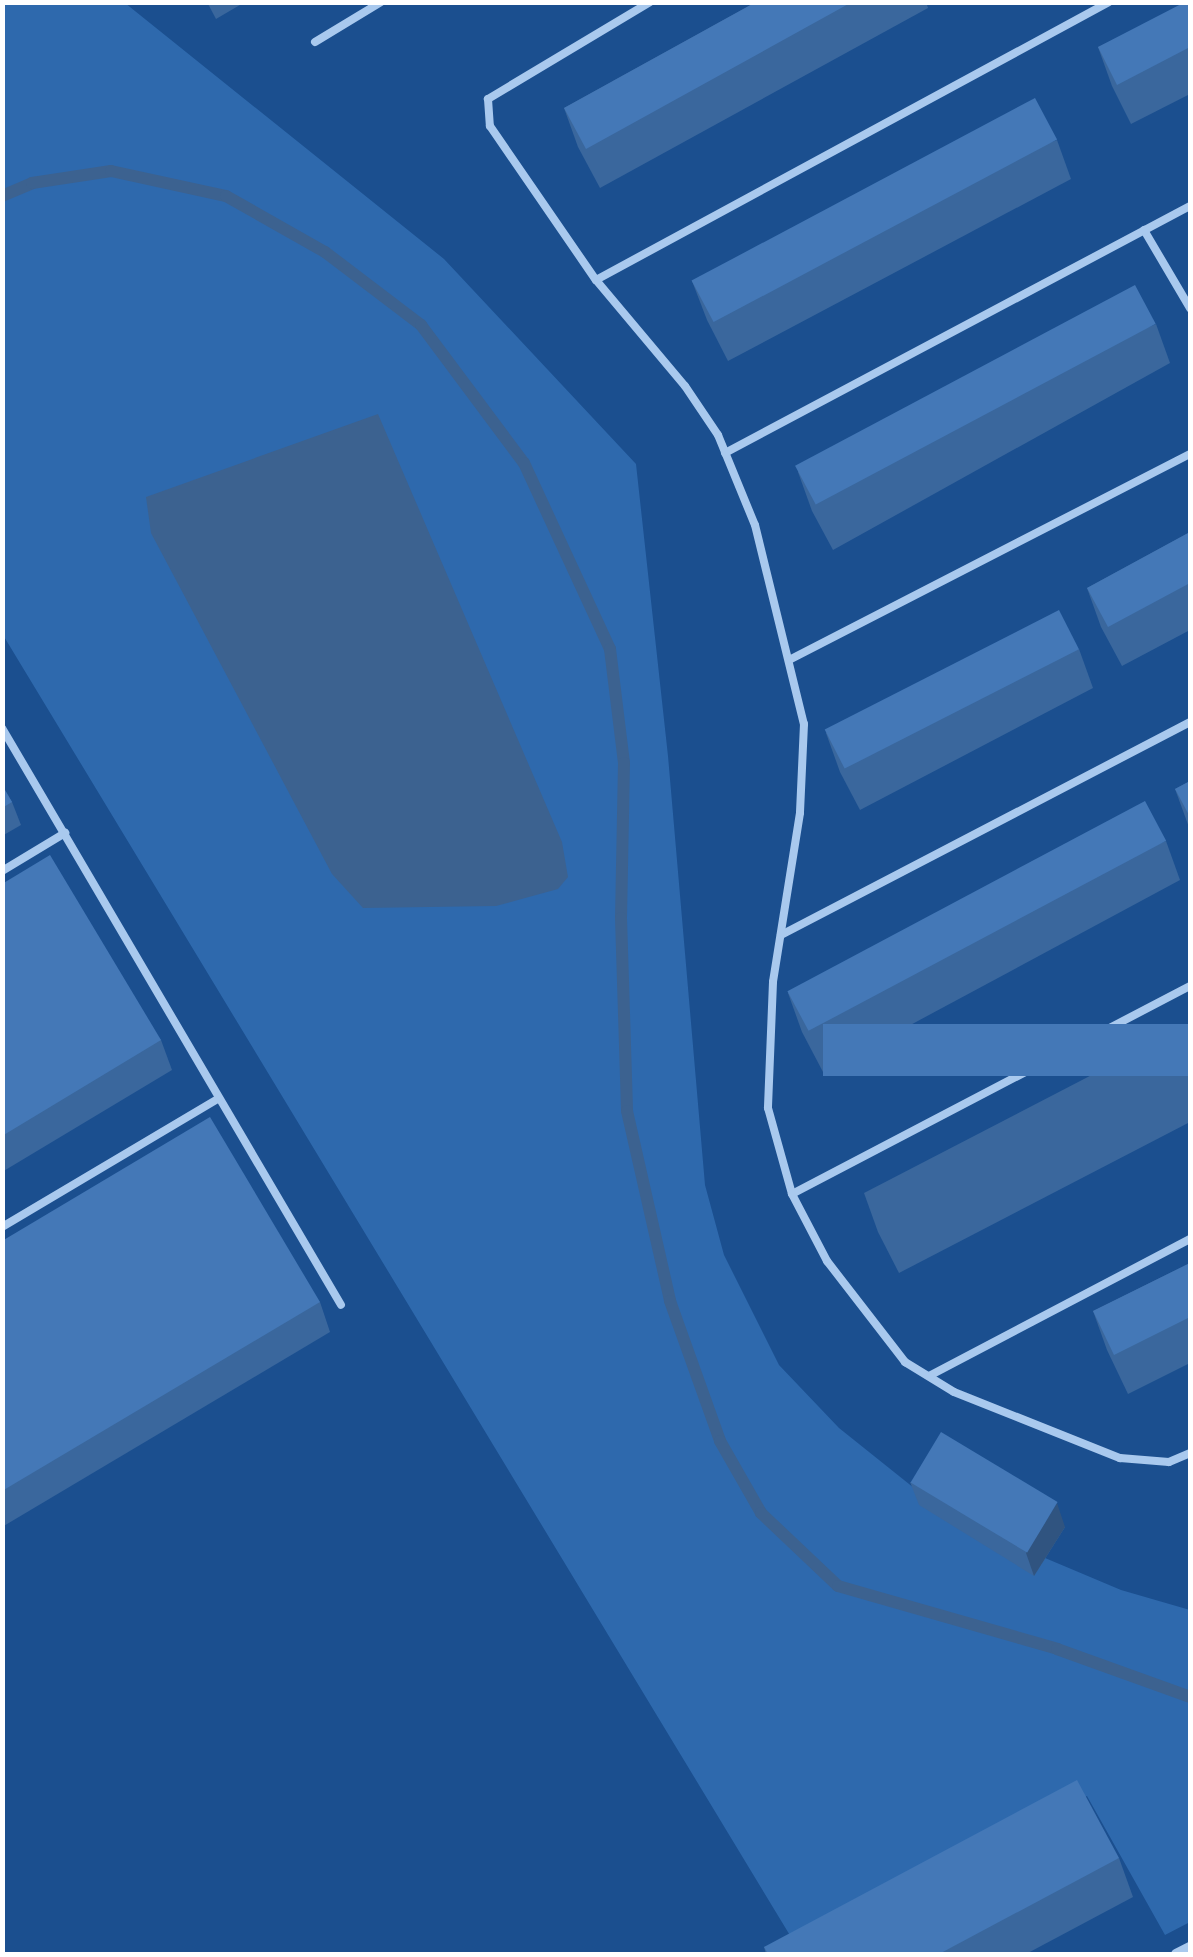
<!DOCTYPE html>
<html>
<head>
<meta charset="utf-8">
<style>
	body { margin:0 }
	#map { position:relative; width:1193px; height:1957px; overflow:hidden; background:#1b4f8f; font-family:"PT Sans",sans-serif }
	div>[style] { position:absolute }
	.green>* { inset:0; background:#2e69ad }
	.water>* { inset:0; background:#3c6290 }
	.stream>* { height:12px; margin:-6px; padding:0 6px; transform-origin:6px; border-radius:6px; background:#3c6290 }
	.lane>* { height:8px; margin:-4px; padding:0 4px; transform-origin:4px; border-radius:4px; background:#a9c9ee }
	.street>* { height:10px; margin:-5px; padding:0 5px; transform-origin:5px; border-radius:5px; background:#a9c9ee }
	.wall>* { inset:0; background:#3a679d }
	.shaded-wall>* { inset:0; background:#305480 }
	.building>* { inset:0; background:#4478b7; transform-origin:0 0 }
	span { translate:-50% -50%; white-space:nowrap; text-align:center; line-height:1.15; -webkit-text-stroke:8px #1b4f8f; paint-order:stroke }
	.frame { position:absolute; inset:0; border:5px solid #fff; pointer-events:none }
</style>
</head>
<body>
<div id="map">
	<div class="green">
		<div style="clip-path:polygon(3px 3px,125px 3px,444px 259px,636px 464px,668px 756px,705px 1185px,724px 1255px,779px 1365px,839px 1428px,919px 1492px,1007px 1542px,1121px 1590px,1190px 1610px,1190px 1922px,1165px 1935px,1087px 1796px,794px 1942px,3px 635px)"></div>
	</div>
	<div class="water">
		<div style="clip-path:polygon(378px 414px,562px 842px,568px 877px,558px 889px,496px 906px,363px 908px,332px 874px,151px 533px,146px 497px)"></div>
	</div>
	<div class="stream">
		<div style="left:2px;top:196px;width:33px;rotate:-23deg"></div>
		<div style="left:32px;top:183px;width:80px;rotate:-8.6deg"></div>
		<div style="left:111px;top:171px;width:118px;rotate:12.3deg"></div>
		<div style="left:226px;top:196px;width:114px;rotate:29.5deg"></div>
		<div style="left:325px;top:252px;width:121px;rotate:37.2deg"></div>
		<div style="left:421px;top:325px;width:172px;rotate:53.3deg"></div>
		<div style="left:524px;top:463px;width:205px;rotate:65.2deg"></div>
		<div style="left:610px;top:649px;width:115px;rotate:83deg"></div>
		<div style="left:624px;top:763px;width:155px;rotate:91.1deg"></div>
		<div style="left:621px;top:918px;width:193px;rotate:88.2deg"></div>
		<div style="left:627px;top:1111px;width:195px;rotate:77.2deg"></div>
		<div style="left:670px;top:1301px;width:149px;rotate:70.3deg"></div>
		<div style="left:720px;top:1441px;width:83px;rotate:60.3deg"></div>
		<div style="left:761px;top:1513px;width:106px;rotate:43.5deg"></div>
		<div style="left:838px;top:1586px;width:228px;rotate:16deg"></div>
		<div style="left:1057px;top:1649px;width:141px;rotate:19.8deg"></div>
	</div>
	<div class="lane">
		<div style="left:650px;top:2px;width:189px;rotate:149.1deg"></div>
		<div style="left:488px;top:99px;width:27px;rotate:86deg"></div>
		<div style="left:490px;top:126px;width:187px;rotate:55.5deg"></div>
		<div style="left:596px;top:280px;width:138px;rotate:50deg"></div>
		<div style="left:685px;top:386px;width:59px;rotate:56deg"></div>
		<div style="left:718px;top:435px;width:97px;rotate:67.7deg"></div>
		<div style="left:755px;top:525px;width:205px;rotate:76.2deg"></div>
		<div style="left:804px;top:724px;width:89px;rotate:92.6deg"></div>
		<div style="left:800px;top:813px;width:171px;rotate:99.1deg"></div>
		<div style="left:773px;top:982px;width:126px;rotate:92.3deg"></div>
		<div style="left:768px;top:1108px;width:89px;rotate:74.4deg"></div>
		<div style="left:792px;top:1194px;width:76px;rotate:62.4deg"></div>
		<div style="left:827px;top:1261px;width:128px;rotate:52.3deg"></div>
		<div style="left:905px;top:1362px;width:57px;rotate:31.5deg"></div>
		<div style="left:954px;top:1392px;width:179px;rotate:21.7deg"></div>
		<div style="left:1120px;top:1458px;width:49px;rotate:4.7deg"></div>
		<div style="left:1169px;top:1462px;width:23px;rotate:-23deg"></div>
		<div style="left:315px;top:42px;width:77px;rotate:-31.2deg"></div>
		<div style="left:1144px;top:230px;width:91px;rotate:59.5deg"></div>
		<div style="left:596px;top:280px;width:583px;rotate:-28.45deg"></div>
		<div style="left:725px;top:453px;width:527px;rotate:-27.98deg"></div>
		<div style="left:791px;top:659px;width:449px;rotate:-27.2deg"></div>
		<div style="left:2px;top:728px;width:669px;rotate:59.56deg"></div>
		<div style="left:2px;top:871px;width:74px;rotate:-31.1deg"></div>
		<div style="left:781px;top:935px;width:461px;rotate:-27.5deg"></div>
		<div style="left:792px;top:1194px;width:449px;rotate:-27.6deg"></div>
		<div style="left:2px;top:1227px;width:251px;rotate:-30.7deg"></div>
		<div style="left:929px;top:1376px;width:295px;rotate:-27.7deg"></div>
	</div>
	<div class="street">
		<div style="left:1176px;top:1954px;width:16px;rotate:-27deg"></div>
	</div>
	<div class="wall">
		<div style="clip-path:polygon(207px 2px,245px 2px,216px 19px)"></div>
		<div style="clip-path:polygon(756px 2px,926px 2px,928px 8px,600px 188px,578px 147px,564px 108px)"></div>
		<div style="clip-path:polygon(1190px 2px,1190px 94px,1131px 124px,1112px 86px,1098px 47px)"></div>
		<div style="clip-path:polygon(1057px 140px,1071px 179px,728px 361px,707px 320px,692px 281px)"></div>
		<div style="clip-path:polygon(1156px 324px,1170px 363px,833px 550px,812px 511px,798px 472px)"></div>
		<div style="clip-path:polygon(1190px 532px,1190px 630px,1122px 666px,1101px 627px,1087px 588px)"></div>
		<div style="clip-path:polygon(1079px 649px,1093px 688px,860px 810px,840px 772px,826px 733px)"></div>
		<div style="clip-path:polygon(1190px 781px,1190px 830px,1175px 789px)"></div>
		<div style="clip-path:polygon(2px 785px,12px 802px,21px 825px,2px 836px)"></div>
		<div style="clip-path:polygon(1166px 841px,1180px 880px,823px 1072px,802px 1032px,788px 993px)"></div>
		<div style="clip-path:polygon(2px 884px,161px 1040px,172px 1070px,2px 1172px)"></div>
		<div style="clip-path:polygon(1190px 1024px,1190px 1122px,899px 1273px,878px 1232px,864px 1193px)"></div>
		<div style="clip-path:polygon(2px 1241px,320px 1302px,330px 1332px,2px 1527px)"></div>
		<div style="clip-path:polygon(1190px 1263px,1190px 1363px,1128px 1394px,1107px 1350px,1093px 1311px)"></div>
		<div style="clip-path:polygon(910px 1482px,1065px 1527px,1034px 1576px,919px 1505px)"></div>
		<div style="clip-path:polygon(1119px 1858px,1133px 1897px,1026px 1954px,766px 1954px,764px 1947px)"></div>
	</div>
	<div class="shaded-wall">
		<div style="clip-path:polygon(1057px 1503px,1065px 1527px,1034px 1576px,1026px 1553px)"></div>
	</div>
	<div class="building">
		<div style="clip-path:polygon(756px 2px,852px 2px,586px 149px,564px 108px)"></div>
		<div style="clip-path:polygon(1185px 2px,1190px 2px,1190px 47px,1117px 85px,1098px 47px)"></div>
		<div style="left:1035px;top:98px;width:47px;height:389px;rotate:62deg"></div>
		<div style="left:1135px;top:285px;width:44px;height:385px;rotate:62deg"></div>
		<div style="clip-path:polygon(1190px 532px,1190px 583px,1108px 627px,1087px 588px)"></div>
		<div style="left:1059px;top:610px;width:44px;height:263px;rotate:63deg"></div>
		<div style="clip-path:polygon(1190px 781px,1190px 817px,1175px 789px)"></div>
		<div style="clip-path:polygon(2px 785px,12px 802px,2px 808px)"></div>
		<div style="left:1145px;top:801px;width:45px;height:405px;rotate:62deg"></div>
		<div style="clip-path:polygon(50px 855px,161px 1040px,2px 1136px,2px 884px)"></div>
		<div style="left:1190px;top:1024px;width:52px;height:367px;rotate:90deg"></div>
		<div style="clip-path:polygon(210px 1117px,320px 1302px,2px 1491px,2px 1241px)"></div>
		<div style="clip-path:polygon(1190px 1263px,1190px 1317px,1114px 1355px,1093px 1311px)"></div>
		<div style="left:941px;top:1432px;width:136px;height:59px;rotate:31deg"></div>
		<div style="clip-path:polygon(1077px 1780px,1119px 1858px,939px 1954px,768px 1954px,764px 1947px)"></div>
	</div>
	<div class="frame"></div>
</div>
</body>
</html>
